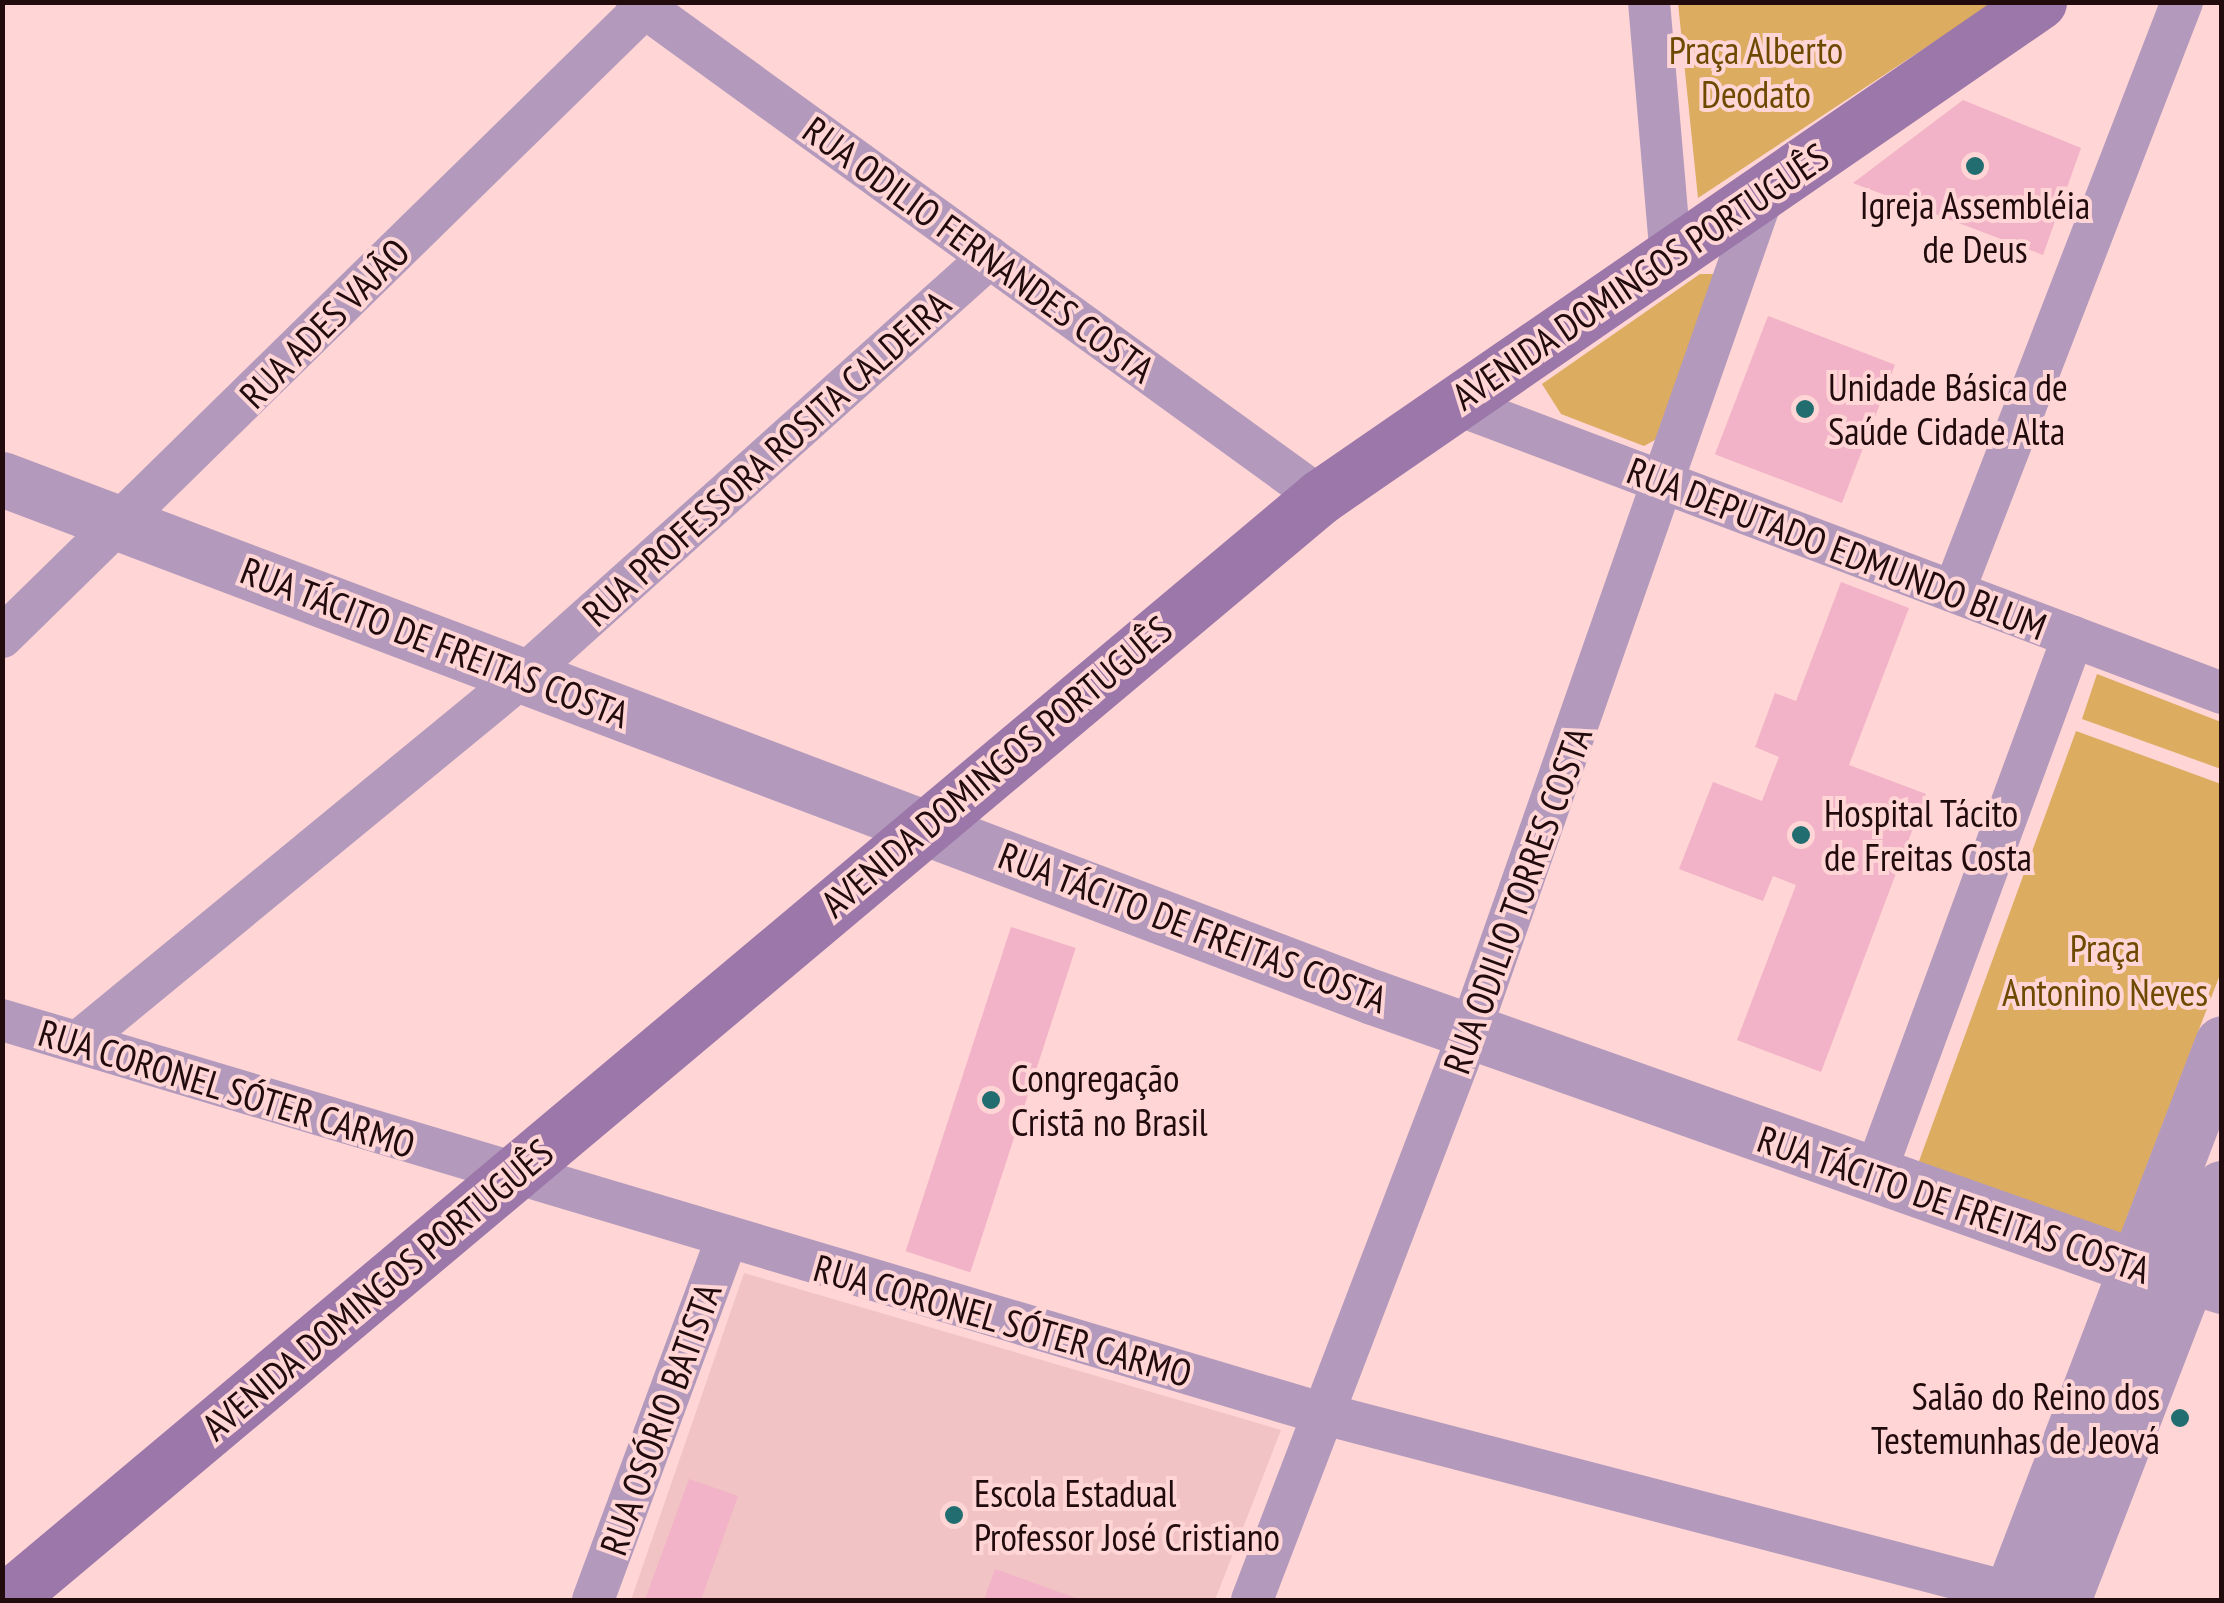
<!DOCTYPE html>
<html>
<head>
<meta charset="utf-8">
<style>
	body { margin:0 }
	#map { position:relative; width:2224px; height:1603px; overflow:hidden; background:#ffd5d5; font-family:"PT Sans Narrow",sans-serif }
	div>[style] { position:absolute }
	.built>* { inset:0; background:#f1c3c4 }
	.green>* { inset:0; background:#dcac60 }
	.building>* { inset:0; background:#f2b2c7; transform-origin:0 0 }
	.minor>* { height:42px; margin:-21px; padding:0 21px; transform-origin:21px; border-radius:21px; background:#b39abc }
	.tertiary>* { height:55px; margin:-27.5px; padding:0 27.5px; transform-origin:27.5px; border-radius:27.5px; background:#b39abc }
	.secondary>* { height:55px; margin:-27.5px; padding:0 27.5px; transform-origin:27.5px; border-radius:27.5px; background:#9c77a9 }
	.dots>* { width:28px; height:28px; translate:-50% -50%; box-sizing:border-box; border:5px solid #ffd5d5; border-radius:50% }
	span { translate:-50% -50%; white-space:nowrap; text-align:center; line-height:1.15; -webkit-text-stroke:8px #ffd5d5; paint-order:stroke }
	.park-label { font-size:38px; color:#6e4a00 }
	.poi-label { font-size:38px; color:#220b0d }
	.left { translate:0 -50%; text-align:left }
	.right { translate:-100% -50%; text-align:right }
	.street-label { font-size:38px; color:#220b0d }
	.frame { position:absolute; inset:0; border:5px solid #220b0d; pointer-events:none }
</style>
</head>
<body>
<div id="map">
	<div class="built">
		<div style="clip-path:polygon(744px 1273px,1281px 1430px,1215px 1600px,631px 1600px)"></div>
	</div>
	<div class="green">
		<div style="clip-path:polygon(1678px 3px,1993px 3px,1698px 198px)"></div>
		<div style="clip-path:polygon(1700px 274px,1715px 274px,1671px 431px,1644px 446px,1561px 414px,1542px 384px)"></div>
		<div style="clip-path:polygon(2097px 674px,2221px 722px,2221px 769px,2082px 719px)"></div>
		<div style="clip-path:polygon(2076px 731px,2221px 784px,2221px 972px,2121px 1233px,1918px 1164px)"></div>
	</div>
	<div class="building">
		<div style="clip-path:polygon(1963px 100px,2081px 148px,2043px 255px,1853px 183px)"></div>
		<div style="left:1768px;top:316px;width:136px;height:148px;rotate:21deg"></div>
		<div style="clip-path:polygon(1841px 582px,1909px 608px,1849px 765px,1926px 794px,1821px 1072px,1737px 1040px,1796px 885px,1773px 876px,1763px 901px,1679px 869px,1713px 782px,1762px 801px,1779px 757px,1755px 747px,1775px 693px,1796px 701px)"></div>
		<div style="left:1011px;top:927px;width:68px;height:341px;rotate:18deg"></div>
		<div style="clip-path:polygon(689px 1479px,738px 1496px,701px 1600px,645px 1600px)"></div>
		<div style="clip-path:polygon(995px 1569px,1081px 1600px,984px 1600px)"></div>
	</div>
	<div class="minor">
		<div style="left:637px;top:2px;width:844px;rotate:35.93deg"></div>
		<div style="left:1649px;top:2px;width:260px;rotate:85.1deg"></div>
		<div style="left:1453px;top:403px;width:822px;rotate:20.66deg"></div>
		<div style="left:1954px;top:591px;width:632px;rotate:-68.84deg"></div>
		<div style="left:2px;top:637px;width:899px;rotate:-44.41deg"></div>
		<div style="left:2px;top:1020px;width:1379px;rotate:16.6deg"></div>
		<div style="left:1324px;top:1414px;width:711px;rotate:14.58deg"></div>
		<div style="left:79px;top:1041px;width:575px;rotate:-39.42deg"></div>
		<div style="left:523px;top:676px;width:627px;rotate:-41.9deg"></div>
		<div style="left:1873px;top:1179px;width:578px;rotate:-69.75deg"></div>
		<div style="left:2159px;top:1274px;width:66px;rotate:16.8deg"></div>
		<div style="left:593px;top:1600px;width:386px;rotate:-69.7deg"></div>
		<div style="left:1252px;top:1600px;width:609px;rotate:-69.04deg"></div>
		<div style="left:1470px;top:1031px;width:889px;rotate:-70.69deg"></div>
	</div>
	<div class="tertiary">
		<div style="left:2px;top:479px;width:1466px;rotate:20.7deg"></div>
		<div style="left:1373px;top:997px;width:807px;rotate:19.47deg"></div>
		<div style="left:2009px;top:1600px;width:596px;rotate:-69.07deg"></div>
		<div style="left:2063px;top:1600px;width:442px;rotate:-68.9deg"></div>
	</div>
	<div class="secondary">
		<div style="left:6px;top:1600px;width:1716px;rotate:-40.01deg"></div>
		<div style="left:1320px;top:497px;width:873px;rotate:-34.55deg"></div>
	</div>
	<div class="dots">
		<div style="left:1975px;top:166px;background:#216d6f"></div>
		<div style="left:1805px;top:409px;background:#216d6f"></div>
		<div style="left:1801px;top:835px;background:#216d6f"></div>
		<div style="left:991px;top:1100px;background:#216d6f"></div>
		<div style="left:2180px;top:1418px;background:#216d6f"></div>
		<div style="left:954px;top:1515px;background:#216d6f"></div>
	</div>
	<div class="park-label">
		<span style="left:1756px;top:72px">Praça Alberto<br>Deodato</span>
		<span style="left:2105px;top:970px">Praça<br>Antonino Neves</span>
	</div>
	<div class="poi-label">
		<span style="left:1975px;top:227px">Igreja Assembléia<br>de Deus</span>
		<span class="left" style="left:1828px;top:409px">Unidade Básica de<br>Saúde Cidade Alta</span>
		<span class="left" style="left:1824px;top:835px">Hospital Tácito<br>de Freitas Costa</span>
		<span class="left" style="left:1011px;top:1100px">Congregação<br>Cristã no Brasil</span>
		<span class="right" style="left:2160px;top:1418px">Salão do Reino dos<br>Testemunhas de Jeová</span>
		<span class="left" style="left:974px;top:1515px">Escola Estadual<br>Professor José Cristiano</span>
	</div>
	<div class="street-label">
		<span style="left:979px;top:249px;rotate:36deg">RUA ODILIO FERNANDES COSTA</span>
		<span style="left:1640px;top:276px;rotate:-34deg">AVENIDA DOMINGOS PORTUGUÊS</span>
		<span style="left:324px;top:323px;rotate:-45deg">RUA ADES VAJÃO</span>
		<span style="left:766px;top:458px;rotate:-42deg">RUA PROFESSORA ROSITA CALDEIRA</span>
		<span style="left:1837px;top:548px;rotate:21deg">RUA DEPUTADO EDMUNDO BLUM</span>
		<span style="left:435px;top:642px;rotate:21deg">RUA TÁCITO DE FREITAS COSTA</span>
		<span style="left:996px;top:766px;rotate:-40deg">AVENIDA DOMINGOS PORTUGUÊS</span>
		<span style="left:1517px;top:900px;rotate:-70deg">RUA ODILIO TORRES COSTA</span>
		<span style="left:1193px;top:927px;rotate:21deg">RUA TÁCITO DE FREITAS COSTA</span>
		<span style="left:227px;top:1088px;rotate:17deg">RUA CORONEL SÓTER CARMO</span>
		<span style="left:1954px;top:1204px;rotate:19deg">RUA TÁCITO DE FREITAS COSTA</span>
		<span style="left:377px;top:1289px;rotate:-40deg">AVENIDA DOMINGOS PORTUGUÊS</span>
		<span style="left:1003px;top:1320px;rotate:16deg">RUA CORONEL SÓTER CARMO</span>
		<span style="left:660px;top:1419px;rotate:-70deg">RUA OSÓRIO BATISTA</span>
	</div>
	<div class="frame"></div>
</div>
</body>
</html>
